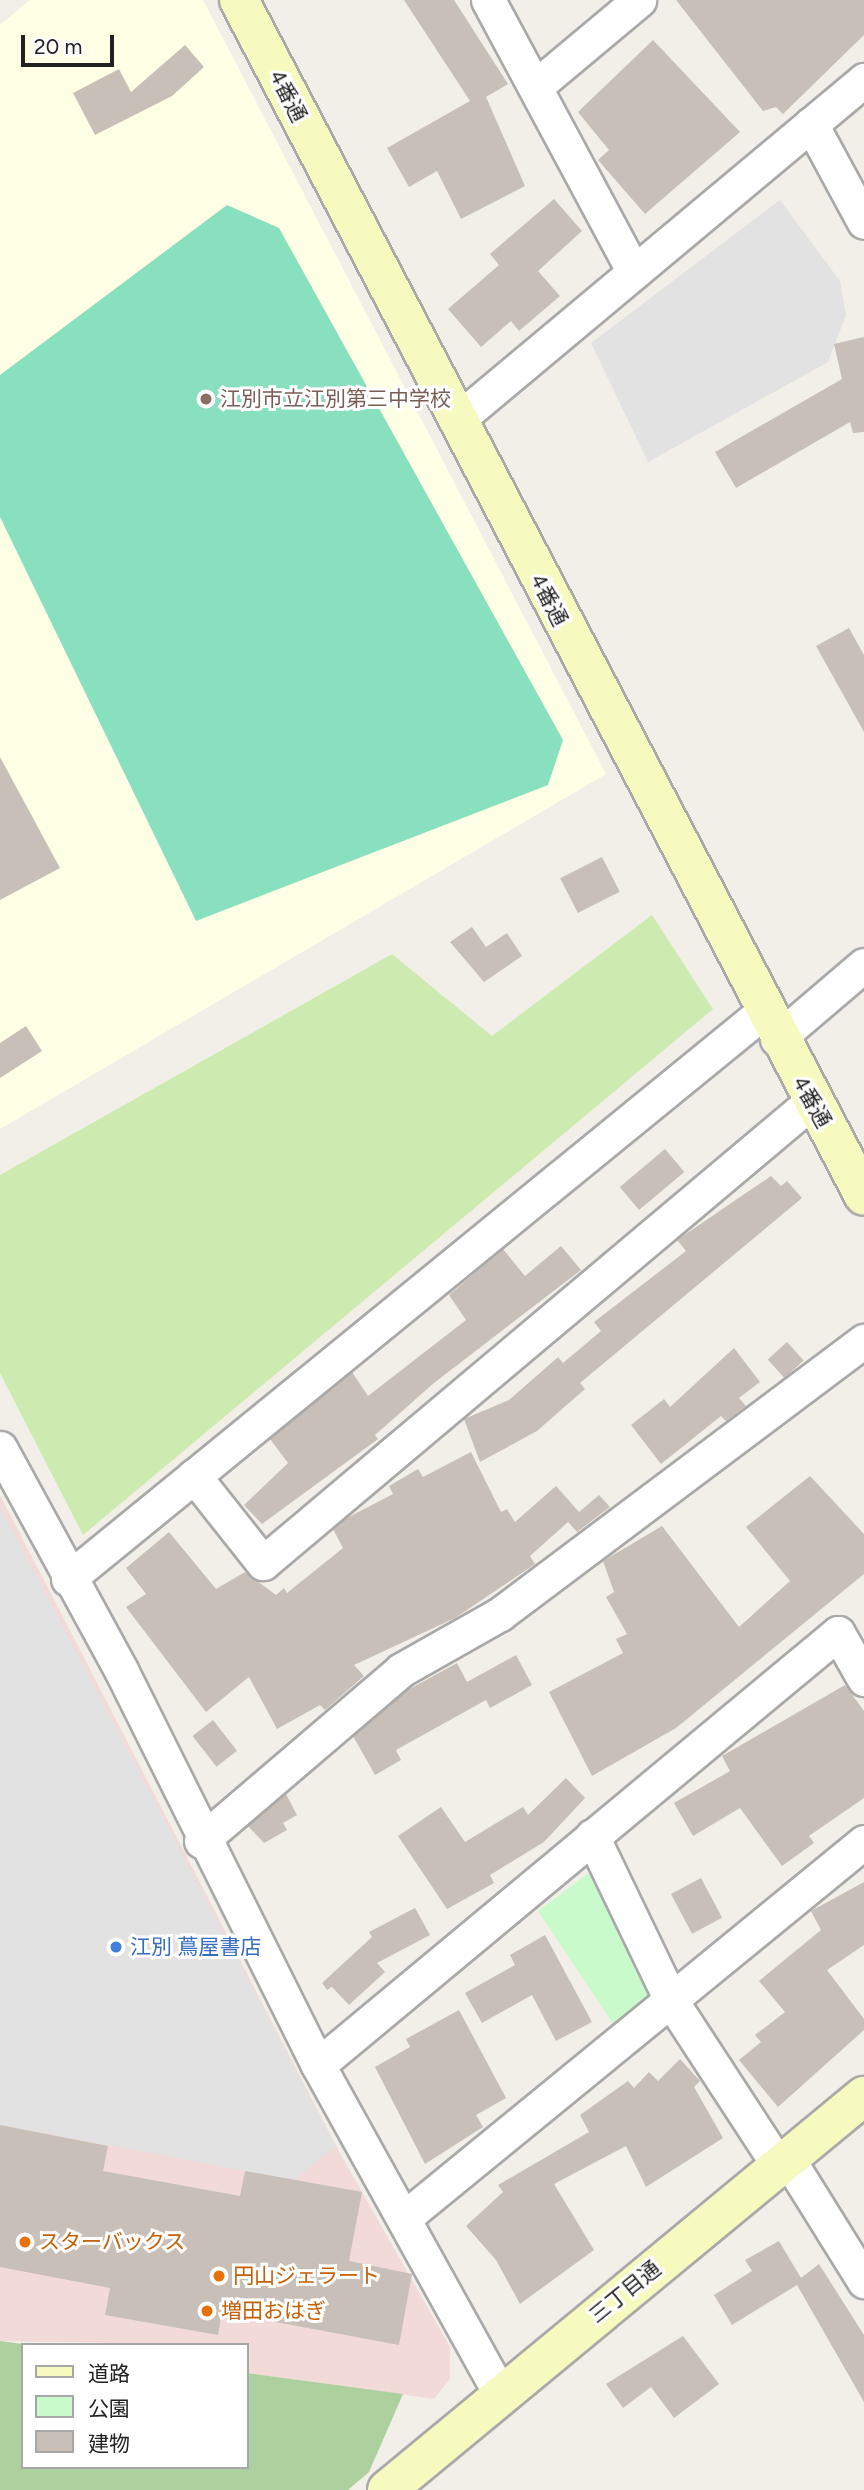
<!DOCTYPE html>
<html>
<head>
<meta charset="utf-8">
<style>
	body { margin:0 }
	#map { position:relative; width:864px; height:2490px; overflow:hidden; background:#f2efe9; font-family:Figtree,"Noto Sans JP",sans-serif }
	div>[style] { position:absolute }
	.commercial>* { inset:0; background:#f2dad9 }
	.education>* { inset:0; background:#ffffe5 }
	.grass>* { inset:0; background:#cdebb0 }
	.forest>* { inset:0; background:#add19e }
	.park>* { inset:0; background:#c8facc }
	.pitch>* { inset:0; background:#88e0be }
	.parking>* { inset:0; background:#e2e2e2 }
	.building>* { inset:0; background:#c7bfb8; transform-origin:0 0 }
	.roads { filter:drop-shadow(2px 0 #a9a9a9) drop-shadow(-2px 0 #a9a9a9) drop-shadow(0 2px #a9a9a9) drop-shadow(0 -2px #a9a9a9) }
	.street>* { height:33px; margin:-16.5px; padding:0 16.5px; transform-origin:16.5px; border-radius:16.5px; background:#fff }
	.secondary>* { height:38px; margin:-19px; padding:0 19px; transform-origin:19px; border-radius:19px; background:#f7fabf }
	.dots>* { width:19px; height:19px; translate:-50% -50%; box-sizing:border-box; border:4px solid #fff; border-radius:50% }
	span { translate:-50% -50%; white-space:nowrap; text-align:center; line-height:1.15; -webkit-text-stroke:6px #fff; paint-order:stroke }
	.street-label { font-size:21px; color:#222 }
	.education-label { font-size:21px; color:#785e54 }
	.left { translate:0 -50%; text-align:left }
	.shop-label { font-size:21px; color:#366cbe }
	.food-label { font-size:21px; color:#c56008 }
	.legend { position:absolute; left:21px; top:2343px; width:228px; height:126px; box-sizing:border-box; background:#fff; border:2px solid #a7a7a7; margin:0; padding:9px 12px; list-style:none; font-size:21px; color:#222 }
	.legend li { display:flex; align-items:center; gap:14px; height:35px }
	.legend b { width:35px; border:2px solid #a7a7a7 }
	.scale { position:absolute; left:21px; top:35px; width:93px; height:32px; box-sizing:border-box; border:4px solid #222; border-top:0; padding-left:9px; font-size:21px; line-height:24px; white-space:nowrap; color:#222; -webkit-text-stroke:5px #fff; paint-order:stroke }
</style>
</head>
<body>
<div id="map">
	<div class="commercial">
		<div style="clip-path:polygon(0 1495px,336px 2146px,450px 2347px,450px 2379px,434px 2399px,247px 2373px,247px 2345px,0 2341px)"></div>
	</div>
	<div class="education">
		<div style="clip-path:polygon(30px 0,203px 0,606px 774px,0 1129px,0 25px)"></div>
	</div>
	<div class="grass">
		<div style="clip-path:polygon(652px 915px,713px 1009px,83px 1535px,0 1373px,0 1175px,392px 954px,492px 1036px)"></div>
	</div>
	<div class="forest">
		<div style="clip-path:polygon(0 2341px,31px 2345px,23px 2345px,23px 2467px,247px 2467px,247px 2373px,403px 2394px,369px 2472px,348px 2490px,0 2490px)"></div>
	</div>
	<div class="park">
		<div style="clip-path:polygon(587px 1874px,598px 1877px,656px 1993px,614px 2025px,538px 1911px)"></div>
	</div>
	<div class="pitch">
		<div style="clip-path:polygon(227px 205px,279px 228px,563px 740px,548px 785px,196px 921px,0 517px,0 375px)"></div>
	</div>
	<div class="parking">
		<div style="clip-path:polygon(780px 200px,840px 281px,846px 315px,828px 362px,648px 462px,591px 343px)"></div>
		<div style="clip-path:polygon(0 1507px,336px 2146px,295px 2180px,0 2125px)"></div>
	</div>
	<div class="building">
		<div style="clip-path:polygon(404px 0,454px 0,508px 84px,486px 97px,525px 186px,461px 219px,437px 171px,409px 187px,387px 148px,470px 101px)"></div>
		<div style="clip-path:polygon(676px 0,864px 0,864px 35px,783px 114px,776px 107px,763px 111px)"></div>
		<div style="clip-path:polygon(653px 40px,740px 132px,645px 214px,598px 160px,609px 150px,578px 112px)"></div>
		<div style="clip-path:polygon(185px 45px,204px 67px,172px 96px,95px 135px,73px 93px,119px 69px,131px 92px)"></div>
		<div style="clip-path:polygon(554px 199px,582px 231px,538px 271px,560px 296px,519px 331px,511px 321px,481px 347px,448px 309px,499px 265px,490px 254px)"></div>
		<div style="clip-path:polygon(864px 337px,864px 432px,853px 433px,850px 422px,736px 488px,715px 452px,842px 379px,834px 344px)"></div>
		<div style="clip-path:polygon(849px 628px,864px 655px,864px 732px,816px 646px)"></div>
		<div style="clip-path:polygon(0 757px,60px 868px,0 900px)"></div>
		<div style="left:602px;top:857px;width:39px;height:47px;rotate:63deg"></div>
		<div style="clip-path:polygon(472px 927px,486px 947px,507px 933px,522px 956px,484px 982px,450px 942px)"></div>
		<div style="clip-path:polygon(26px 1026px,42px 1051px,0 1078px,0 1043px)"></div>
		<div style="left:665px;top:1149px;width:30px;height:59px;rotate:50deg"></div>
		<div style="clip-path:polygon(771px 1176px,781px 1186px,787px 1181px,802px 1198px,580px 1383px,585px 1389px,537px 1431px,480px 1462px,464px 1419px,509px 1400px,558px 1357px,563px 1363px,601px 1331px,594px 1322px,686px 1251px,677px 1240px)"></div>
		<div style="clip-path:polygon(561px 1246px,581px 1270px,434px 1383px,375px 1435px,378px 1439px,262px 1524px,244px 1505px,288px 1463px,270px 1439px,352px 1372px,368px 1396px,466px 1320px,449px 1295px,503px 1249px,525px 1276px)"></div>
		<div style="left:787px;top:1342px;width:25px;height:26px;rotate:48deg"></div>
		<div style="clip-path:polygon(734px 1348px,760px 1382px,739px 1398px,746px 1406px,726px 1421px,721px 1416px,661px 1464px,631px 1425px,664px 1399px,670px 1407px)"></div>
		<div style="clip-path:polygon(471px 1452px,501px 1512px,507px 1509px,515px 1522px,556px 1486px,579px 1512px,599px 1495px,610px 1507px,577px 1532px,568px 1522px,530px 1556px,535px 1564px,455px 1618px,354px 1665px,364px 1676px,325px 1710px,320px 1705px,277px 1729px,249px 1677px,206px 1712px,126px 1607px,146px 1594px,126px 1568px,169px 1532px,216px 1589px,245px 1572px,276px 1595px,284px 1588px,287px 1593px,343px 1548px,333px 1529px,345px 1519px,393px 1494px,389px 1486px,418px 1469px,423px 1477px)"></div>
		<div style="clip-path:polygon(810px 1476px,864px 1534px,864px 1574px,676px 1728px,592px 1776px,549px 1692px,623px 1653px,616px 1639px,627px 1634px,606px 1597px,614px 1592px,603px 1561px,662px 1526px,739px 1627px,790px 1581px,746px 1527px)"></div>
		<div style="clip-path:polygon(516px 1655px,532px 1685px,490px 1708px,486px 1700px,396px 1750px,401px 1760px,375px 1775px,353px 1736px,406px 1691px,457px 1663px,467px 1682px)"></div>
		<div style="clip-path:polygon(845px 1685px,864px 1711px,864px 1798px,809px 1836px,814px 1843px,782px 1866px,740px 1808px,693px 1836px,674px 1803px,730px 1771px,722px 1756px)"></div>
		<div style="left:213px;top:1720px;width:39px;height:26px;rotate:52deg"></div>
		<div style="clip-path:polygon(566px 1778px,585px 1798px,544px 1842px,490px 1875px,494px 1883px,447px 1909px,398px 1836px,441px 1807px,465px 1842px,523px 1807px,528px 1815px)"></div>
		<div style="clip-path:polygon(286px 1794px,297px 1815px,283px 1823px,287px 1830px,264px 1843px,248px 1826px)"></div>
		<div style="left:701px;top:1878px;width:45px;height:34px;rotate:62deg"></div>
		<div style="clip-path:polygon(864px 1882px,864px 1945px,827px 1970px,864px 2019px,864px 2030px,778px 2107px,739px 2060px,761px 2042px,755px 2035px,785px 2012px,759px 1981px,821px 1930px,811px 1911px)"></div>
		<div style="clip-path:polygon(415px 1908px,430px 1935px,377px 1963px,385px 1972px,349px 2005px,332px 1987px,327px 1990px,322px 1983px,372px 1937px,369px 1932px)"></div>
		<div style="clip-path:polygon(545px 1935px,592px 2022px,556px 2041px,532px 1995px,482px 2023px,465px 1993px,515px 1965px,510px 1955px)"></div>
		<div style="clip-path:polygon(459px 2010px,506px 2098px,476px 2115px,483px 2127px,425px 2164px,375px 2067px,410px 2047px,406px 2039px)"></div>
		<div style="clip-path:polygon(680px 2059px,700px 2081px,694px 2087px,723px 2138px,646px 2187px,626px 2146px,554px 2184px,594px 2250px,520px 2304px,496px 2260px,466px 2226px,503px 2192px,498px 2185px,589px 2132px,580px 2115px,628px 2081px,634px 2088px,649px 2072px,658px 2081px)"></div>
		<div style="clip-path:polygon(0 2125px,108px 2146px,103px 2171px,240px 2196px,245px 2171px,362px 2192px,349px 2261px,412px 2274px,399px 2345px,222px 2312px,218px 2335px,105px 2315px,110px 2288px,0 2267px)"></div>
		<div style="clip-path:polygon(779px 2241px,801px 2278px,819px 2264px,864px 2335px,864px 2402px,797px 2285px,732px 2325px,714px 2295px,752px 2271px,745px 2260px)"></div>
		<div style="clip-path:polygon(683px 2336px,719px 2384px,674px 2418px,651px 2387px,623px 2408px,606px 2384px)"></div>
	</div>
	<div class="roads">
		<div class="street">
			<div style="left:488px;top:0;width:309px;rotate:61.8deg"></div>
			<div style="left:535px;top:87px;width:136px;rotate:-39.9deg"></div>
			<div style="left:811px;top:124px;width:111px;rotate:61.6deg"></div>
			<div style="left:456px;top:421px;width:532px;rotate:-39.89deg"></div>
			<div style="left:777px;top:1039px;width:114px;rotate:-40.4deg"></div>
			<div style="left:0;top:1448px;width:253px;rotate:61.4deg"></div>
			<div style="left:121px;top:1670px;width:441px;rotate:63.5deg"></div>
			<div style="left:318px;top:2065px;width:377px;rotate:61deg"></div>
			<div style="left:194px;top:1476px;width:111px;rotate:51.6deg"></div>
			<div style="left:263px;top:1563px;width:716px;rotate:-40.07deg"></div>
			<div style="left:68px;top:1579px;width:897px;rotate:-39.21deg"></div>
			<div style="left:592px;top:1836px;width:184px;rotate:64.3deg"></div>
			<div style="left:672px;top:2002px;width:196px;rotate:56.9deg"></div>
			<div style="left:201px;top:1841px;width:263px;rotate:-40.5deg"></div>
			<div style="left:401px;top:1670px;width:114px;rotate:-29.5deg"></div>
			<div style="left:500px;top:1614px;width:455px;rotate:-36.9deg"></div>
			<div style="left:318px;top:2065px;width:676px;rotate:-39.72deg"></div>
			<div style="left:838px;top:1633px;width:53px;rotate:60.5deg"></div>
			<div style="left:788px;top:2159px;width:144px;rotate:58.1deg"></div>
			<div style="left:404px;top:2218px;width:594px;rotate:-39.26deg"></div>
		</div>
		<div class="secondary">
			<div style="left:239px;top:0;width:1349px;rotate:62.41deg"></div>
			<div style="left:387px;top:2490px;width:619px;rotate:-39.56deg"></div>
		</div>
	</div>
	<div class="dots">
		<div style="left:206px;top:399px;background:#8d6e63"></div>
		<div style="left:116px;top:1947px;background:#3f7fe0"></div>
		<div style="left:25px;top:2242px;background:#e8710a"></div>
		<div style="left:219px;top:2276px;background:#e8710a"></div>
		<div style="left:207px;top:2311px;background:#e8710a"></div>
	</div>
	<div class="street-label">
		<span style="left:288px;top:96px;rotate:63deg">4番通</span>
		<span style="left:549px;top:600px;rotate:63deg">4番通</span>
		<span style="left:812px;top:1102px;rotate:61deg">4番通</span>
		<span style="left:625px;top:2292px;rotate:-39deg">三丁目通</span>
	</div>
	<div class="education-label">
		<span class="left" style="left:220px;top:399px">江別市立江別第三中学校</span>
	</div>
	<div class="shop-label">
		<span class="left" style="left:130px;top:1947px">江別 蔦屋書店</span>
	</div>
	<div class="food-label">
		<span class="left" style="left:39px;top:2242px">スターバックス</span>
		<span class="left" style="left:233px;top:2276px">円山ジェラート</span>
		<span class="left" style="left:221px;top:2311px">増田おはぎ</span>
	</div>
	<ul class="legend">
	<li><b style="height:9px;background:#f7fabf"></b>道路</li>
	<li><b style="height:19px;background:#c8facc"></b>公園</li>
	<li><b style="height:19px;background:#c7bfb8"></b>建物</li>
	</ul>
	<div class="scale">20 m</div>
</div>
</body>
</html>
